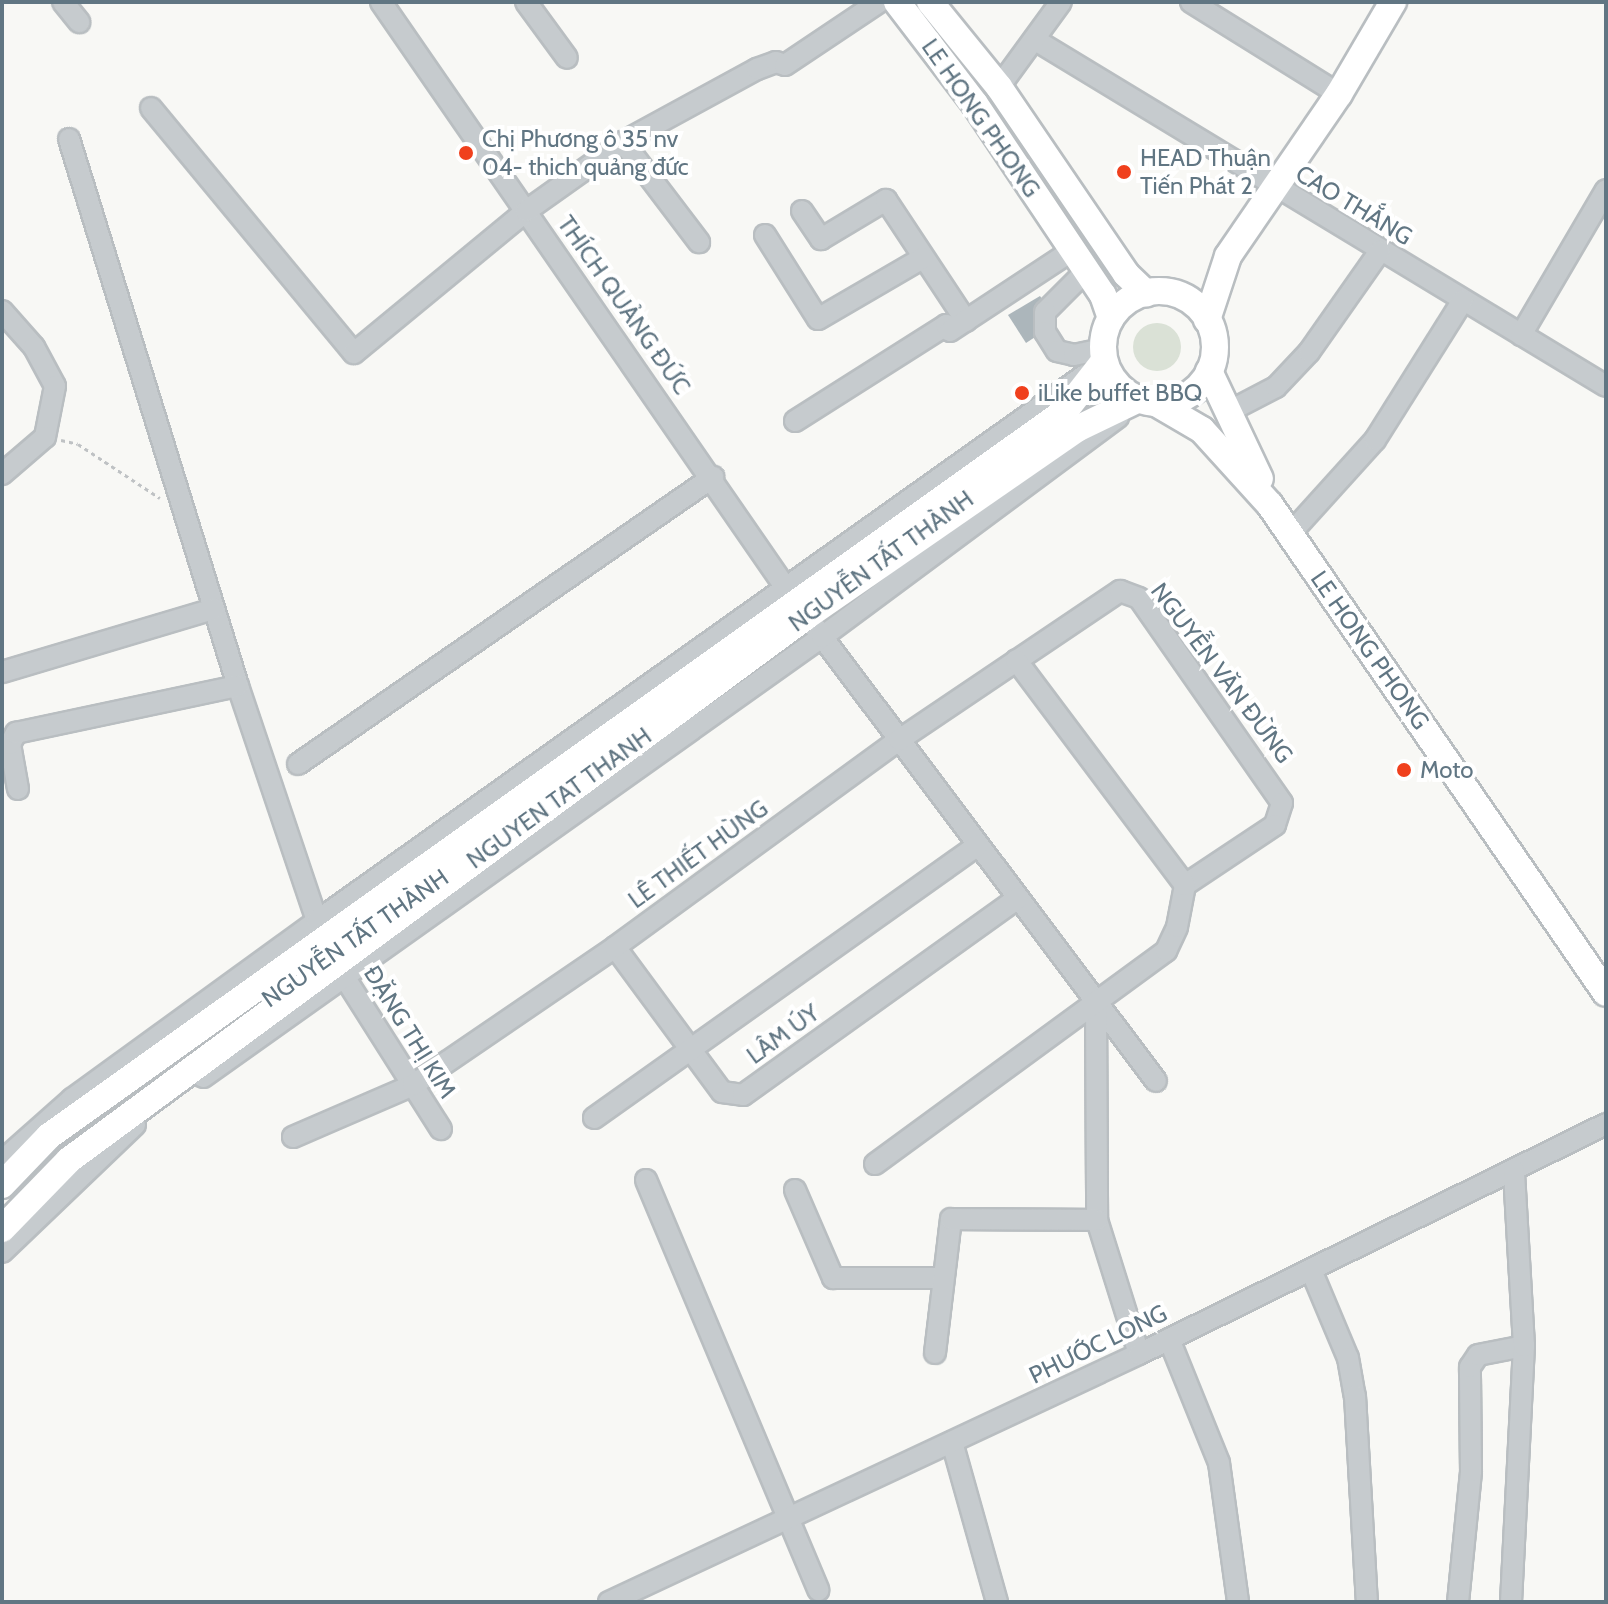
<!DOCTYPE html>
<html>
<head>
<meta charset="utf-8">
<style>
	body { margin:0 }
	#map { position:relative; width:1608px; height:1604px; overflow:hidden; background:#f8f8f5; font-family:Cabin,sans-serif }
	div>[style] { position:absolute }
	.green>* { inset:0; background:#dae1d6 }
	.round { border-radius:50% }
	.building>* { inset:0; background:#acb6bb }
	.path>* { height:3px; margin-top:-1.5px; transform-origin:0; background:repeating-linear-gradient(90deg,#bfc2c4 0 4px,transparent 0 8px) }
	.roads { filter:drop-shadow(2px 0 #b9bec1) drop-shadow(-2px 0 #b9bec1) drop-shadow(0 2px #b9bec1) drop-shadow(0 -2px #b9bec1) }
	.minor>* { height:20px; margin:-10px; padding:0 10px; transform-origin:10px; border-radius:10px; background:#c6cbce }
	.major>* { height:26px; margin:-13px; padding:0 13px; transform-origin:13px; border-radius:13px; background:#fff }
	.major>.ring { margin:-13px; padding:0; box-sizing:content-box; background:none; border:26px solid #fff; border-radius:50% }
	.dots>* { width:22px; height:22px; translate:-50% -50%; box-sizing:border-box; border:4px solid #fff; border-radius:50% }
	span { translate:-50% -50%; white-space:nowrap; text-align:center; line-height:1.15; -webkit-text-stroke:8px #fff; paint-order:stroke }
	.street-label { font-size:24px; color:#617683 }
	.poi-label { font-size:24px; color:#617683 }
	.left { translate:0 -50%; text-align:left }
	.frame { position:absolute; inset:0; border:4px solid #617683; pointer-events:none }
</style>
</head>
<body>
<div id="map">
	<div class="green">
		<div class="round" style="left:1133px;top:323px;width:48px;height:48px"></div>
	</div>
	<div class="building">
		<div style="clip-path:polygon(1040px 296px,1054px 316px,1052px 326px,1026px 343px,1008px 315px)"></div>
	</div>
	<div class="path">
		<div style="left:61px;top:440px;width:17px;rotate:13deg"></div>
		<div style="left:78px;top:444px;width:98px;rotate:33.4deg"></div>
	</div>
	<div class="roads">
		<div class="minor">
			<div style="left:63px;top:2px;width:26px;rotate:51deg"></div>
			<div style="left:381px;top:2px;width:720px;rotate:55.36deg"></div>
			<div style="left:526px;top:2px;width:69px;rotate:53.8deg"></div>
			<div style="left:1191px;top:2px;width:174px;rotate:31.9deg"></div>
			<div style="left:1037px;top:41px;width:665px;rotate:31.23deg"></div>
			<div style="left:999px;top:87px;width:105px;rotate:-53.9deg"></div>
			<div style="left:151px;top:108px;width:318px;rotate:50.4deg"></div>
			<div style="left:354px;top:353px;width:223px;rotate:-39.5deg"></div>
			<div style="left:526px;top:211px;width:119px;rotate:-35.4deg"></div>
			<div style="left:623px;top:142px;width:153px;rotate:-28.6deg"></div>
			<div style="left:757px;top:69px;width:20px;rotate:-20deg"></div>
			<div style="left:776px;top:62px;width:9px;rotate:18deg"></div>
			<div style="left:785px;top:65px;width:113px;rotate:-33.8deg"></div>
			<div style="left:69px;top:139px;width:573px;rotate:72.83deg"></div>
			<div style="left:238px;top:686px;width:260px;rotate:71.4deg"></div>
			<div style="left:623px;top:142px;width:126px;rotate:52.8deg"></div>
			<div style="left:802px;top:211px;width:34px;rotate:56deg"></div>
			<div style="left:821px;top:239px;width:76px;rotate:-31deg"></div>
			<div style="left:886px;top:200px;width:145px;rotate:56.5deg"></div>
			<div style="left:765px;top:235px;width:99px;rotate:57.8deg"></div>
			<div style="left:818px;top:319px;width:121px;rotate:-30.2deg"></div>
			<div style="left:1087px;top:270px;width:59px;rotate:135deg"></div>
			<div style="left:1045px;top:312px;width:20px;rotate:90deg"></div>
			<div style="left:1045px;top:332px;width:22px;rotate:58deg"></div>
			<div style="left:1057px;top:351px;width:17px;rotate:13deg"></div>
			<div style="left:1074px;top:355px;width:29px;rotate:-12deg"></div>
			<div style="left:2px;top:311px;width:48px;rotate:48.4deg"></div>
			<div style="left:34px;top:347px;width:44px;rotate:61.7deg"></div>
			<div style="left:55px;top:386px;width:52px;rotate:101.1deg"></div>
			<div style="left:45px;top:437px;width:57px;rotate:139.3deg"></div>
			<div style="left:1521px;top:335px;width:168px;rotate:-59.6deg"></div>
			<div style="left:1226px;top:413px;width:56px;rotate:-27.5deg"></div>
			<div style="left:1276px;top:387px;width:48px;rotate:-46.7deg"></div>
			<div style="left:1309px;top:352px;width:123px;rotate:-54.9deg"></div>
			<div style="left:795px;top:421px;width:179px;rotate:-32.4deg"></div>
			<div style="left:946px;top:325px;width:7px;rotate:56deg"></div>
			<div style="left:950px;top:331px;width:147px;rotate:-33.4deg"></div>
			<div style="left:1290px;top:534px;width:127px;rotate:-47.9deg"></div>
			<div style="left:1375px;top:440px;width:165px;rotate:-57.8deg"></div>
			<div style="left:814px;top:626px;width:569px;rotate:53.07deg"></div>
			<div style="left:2px;top:672px;width:221px;rotate:-16.6deg"></div>
			<div style="left:298px;top:764px;width:505px;rotate:-34.67deg"></div>
			<div style="left:18px;top:789px;width:46px;rotate:-100.1deg"></div>
			<div style="left:10px;top:744px;width:13px;rotate:-61deg"></div>
			<div style="left:16px;top:733px;width:227px;rotate:-12deg"></div>
			<div style="left:615px;top:947px;width:180px;rotate:53.6deg"></div>
			<div style="left:722px;top:1092px;width:21px;rotate:8deg"></div>
			<div style="left:743px;top:1095px;width:338px;rotate:-35.6deg"></div>
			<div style="left:338px;top:967px;width:192px;rotate:57.6deg"></div>
			<div style="left:1096px;top:1001px;width:219px;rotate:89.7deg"></div>
			<div style="left:1097px;top:1220px;width:140px;rotate:72.6deg"></div>
			<div style="left:203px;top:1077px;width:759px;rotate:-35.41deg"></div>
			<div style="left:822px;top:637px;width:369px;rotate:-36.6deg"></div>
			<div style="left:594px;top:1118px;width:471px;rotate:-35.4deg"></div>
			<div style="left:293px;top:1137px;width:131px;rotate:-23.4deg"></div>
			<div style="left:413px;top:1085px;width:245px;rotate:-34.3deg"></div>
			<div style="left:615px;top:947px;width:351px;rotate:-36.1deg"></div>
			<div style="left:899px;top:740px;width:267px;rotate:-34deg"></div>
			<div style="left:1120px;top:591px;width:20px;rotate:20deg"></div>
			<div style="left:1139px;top:598px;width:250px;rotate:55.1deg"></div>
			<div style="left:1282px;top:803px;width:23px;rotate:108deg"></div>
			<div style="left:1275px;top:825px;width:108px;rotate:146.3deg"></div>
			<div style="left:2px;top:1161px;width:94px;rotate:-41.5deg"></div>
			<div style="left:72px;top:1099px;width:303px;rotate:-36deg"></div>
			<div style="left:317px;top:921px;width:942px;rotate:-35.41deg"></div>
			<div style="left:875px;top:1164px;width:361px;rotate:-36.2deg"></div>
			<div style="left:1166px;top:951px;width:26px;rotate:-65deg"></div>
			<div style="left:1177px;top:927px;width:43px;rotate:-79.2deg"></div>
			<div style="left:1185px;top:885px;width:281px;rotate:-126.9deg"></div>
			<div style="left:646px;top:1180px;width:445px;rotate:67.2deg"></div>
			<div style="left:795px;top:1190px;width:96px;rotate:66.6deg"></div>
			<div style="left:833px;top:1278px;width:110px"></div>
			<div style="left:2px;top:1252px;width:184px;rotate:-43.7deg"></div>
			<div style="left:1311px;top:1270px;width:95px;rotate:67.2deg"></div>
			<div style="left:1348px;top:1358px;width:39px;rotate:80deg"></div>
			<div style="left:1355px;top:1396px;width:206px;rotate:86.7deg"></div>
			<div style="left:1169px;top:1339px;width:134px;rotate:68deg"></div>
			<div style="left:1219px;top:1463px;width:140px;rotate:82.2deg"></div>
			<div style="left:935px;top:1353px;width:135px;rotate:-83.2deg"></div>
			<div style="left:951px;top:1219px;width:146px;rotate:0.4deg"></div>
			<div style="left:952px;top:1442px;width:166px;rotate:74.3deg"></div>
			<div style="left:609px;top:1602px;width:585px;rotate:-25.08deg"></div>
			<div style="left:1139px;top:1354px;width:521px;rotate:-26.22deg"></div>
			<div style="left:1458px;top:1602px;width:132px;rotate:-84.3deg"></div>
			<div style="left:1471px;top:1471px;width:104px;rotate:-90.6deg"></div>
			<div style="left:1470px;top:1367px;width:14px;rotate:-56deg"></div>
			<div style="left:1478px;top:1355px;width:47px;rotate:-11.1deg"></div>
			<div style="left:1511px;top:1602px;width:256px;rotate:-87.1deg"></div>
			<div style="left:1524px;top:1346px;width:176px;rotate:-93.3deg"></div>
		</div>
		<div class="major">
			<div style="left:897px;top:2px;width:128px;rotate:52.6deg"></div>
			<div style="left:975px;top:104px;width:230px;rotate:56.2deg"></div>
			<div style="left:1103px;top:295px;width:24px;rotate:71deg"></div>
			<div style="left:930px;top:2px;width:109px;rotate:50.9deg"></div>
			<div style="left:999px;top:87px;width:226px;rotate:55.8deg"></div>
			<div style="left:1126px;top:274px;width:28px;rotate:44deg"></div>
			<div class="ring" style="left:1103px;top:291px;width:86px;height:86px"></div>
			<div style="left:1207px;top:320px;width:67px;rotate:-71.8deg"></div>
			<div style="left:1228px;top:256px;width:196px;rotate:-55.6deg"></div>
			<div style="left:1339px;top:94px;width:107px;rotate:-59.6deg"></div>
			<div style="left:1209px;top:371px;width:119px;rotate:64.7deg"></div>
			<div style="left:1156px;top:403px;width:53px;rotate:30.4deg"></div>
			<div style="left:1202px;top:430px;width:101px;rotate:47.8deg"></div>
			<div style="left:1270px;top:505px;width:592px;rotate:55.45deg"></div>
			<div style="left:2px;top:1185px;width:68px;rotate:-46.2deg"></div>
			<div style="left:49px;top:1136px;width:1248px;rotate:-35.51deg"></div>
			<div style="left:1065px;top:411px;width:63px;rotate:-52deg"></div>
			<div style="left:2px;top:1229px;width:96px;rotate:-45.8deg"></div>
			<div style="left:69px;top:1160px;width:917px;rotate:-36.39deg"></div>
			<div style="left:807px;top:616px;width:328px;rotate:-34.7deg"></div>
			<div style="left:1077px;top:429px;width:69px;rotate:-25.8deg"></div>
		</div>
	</div>
	<div class="dots">
		<div style="left:466px;top:153px;background:#f0401d"></div>
		<div style="left:1124px;top:172px;background:#f0401d"></div>
		<div style="left:1022px;top:393px;background:#f0401d"></div>
		<div style="left:1404px;top:770px;background:#f0401d"></div>
	</div>
	<div class="street-label">
		<span style="left:981px;top:118px;rotate:55deg">LE HONG PHONG</span>
		<span style="left:1354px;top:205px;rotate:31deg">CAO THẮNG</span>
		<span style="left:624px;top:305px;rotate:55deg">THÍCH QUẢNG ĐỨC</span>
		<span style="left:881px;top:561px;rotate:-36deg">NGUYỄN TẤT THÀNH</span>
		<span style="left:1370px;top:650px;rotate:55deg">LE HONG PHONG</span>
		<span style="left:1222px;top:673px;rotate:53deg">NGUYỄN VĂN ĐỪNG</span>
		<span style="left:559px;top:798px;rotate:-36deg">NGUYEN TAT THANH</span>
		<span style="left:698px;top:854px;rotate:-36deg">LÊ THIẾT HÙNG</span>
		<span style="left:355px;top:938px;rotate:-35deg">NGUYỄN TẤT THÀNH</span>
		<span style="left:410px;top:1032px;rotate:58deg">ĐẶNG THỊ KIM</span>
		<span style="left:783px;top:1034px;rotate:-36deg">LÂM ÚY</span>
		<span style="left:1098px;top:1344px;rotate:-26deg">PHƯỚC LONG</span>
	</div>
	<div class="poi-label">
		<span class="left" style="left:482px;top:153px">Chị Phương ô 35 nv<br>04- thich quảng đức</span>
		<span class="left" style="left:1140px;top:172px">HEAD Thuận<br>Tiến Phát 2</span>
		<span class="left" style="left:1038px;top:393px">iLike buffet BBQ</span>
		<span class="left" style="left:1420px;top:770px">Moto</span>
	</div>
	<div class="frame"></div>
</div>
</body>
</html>
